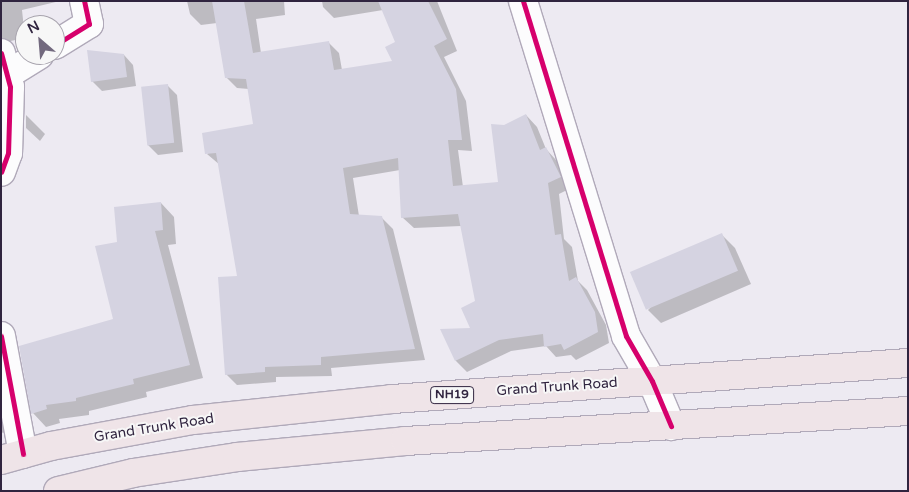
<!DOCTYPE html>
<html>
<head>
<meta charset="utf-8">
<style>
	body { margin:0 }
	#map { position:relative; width:909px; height:492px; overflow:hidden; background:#edeaf2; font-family:"Varela Round",sans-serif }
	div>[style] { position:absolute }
	.shadow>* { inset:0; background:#0003 }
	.building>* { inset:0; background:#d5d3e1; transform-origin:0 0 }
	.roads { filter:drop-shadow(1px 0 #b0a9b9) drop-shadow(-1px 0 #b0a9b9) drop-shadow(0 1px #b0a9b9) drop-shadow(0 -1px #b0a9b9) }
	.minor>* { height:28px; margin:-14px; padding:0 14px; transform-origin:14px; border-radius:14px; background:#fcfcfd }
	.highway>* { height:28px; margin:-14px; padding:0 14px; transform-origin:14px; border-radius:14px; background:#efe4e8 }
	.cycleway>* { height:5px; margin:-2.5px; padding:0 2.5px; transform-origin:2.5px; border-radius:2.5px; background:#d6006c }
	span { translate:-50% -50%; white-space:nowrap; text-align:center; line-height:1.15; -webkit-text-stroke:4px #f7f7f7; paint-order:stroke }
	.shield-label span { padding:1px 4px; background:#f7f7f7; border:1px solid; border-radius:4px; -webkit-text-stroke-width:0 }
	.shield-label { font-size:12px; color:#30243f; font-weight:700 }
	.street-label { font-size:14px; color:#30243f }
	.frame { position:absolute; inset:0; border:2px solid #30243f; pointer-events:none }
	.north { position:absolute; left:15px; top:15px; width:50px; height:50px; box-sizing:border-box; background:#f7f7f7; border:1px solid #a7a3ad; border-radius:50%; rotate:333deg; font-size:14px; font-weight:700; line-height:20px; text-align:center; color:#30243f }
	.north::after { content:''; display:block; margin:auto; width:18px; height:22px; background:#72697e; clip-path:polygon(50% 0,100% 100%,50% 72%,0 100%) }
</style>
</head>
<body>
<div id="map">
	<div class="shadow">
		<div style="clip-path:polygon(1px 1px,60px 1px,22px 10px,25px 38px,1px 43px)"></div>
		<div style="clip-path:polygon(187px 1px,284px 1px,285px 15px,256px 19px,261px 53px,328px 42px,339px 53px,342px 70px,394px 62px,397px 42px,383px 10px,334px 18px,323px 7px,322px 1px,437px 1px,457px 51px,444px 57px,466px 101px,472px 151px,458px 150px,463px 187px,499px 183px,504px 126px,526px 115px,537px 127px,546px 149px,556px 160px,571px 188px,559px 194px,564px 239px,572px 247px,578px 281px,587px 290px,606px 325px,609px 343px,576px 360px,571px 355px,556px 357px,546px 346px,511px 351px,467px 372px,456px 361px,442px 330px,472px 329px,477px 302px,461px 226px,414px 228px,402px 217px,400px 170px,353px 178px,359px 216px,381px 217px,393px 229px,425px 360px,331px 368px,332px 376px,276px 377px,276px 382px,237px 385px,226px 374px,239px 277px,220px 165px,207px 154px,255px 125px,249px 89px,237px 88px,226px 77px,217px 23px,201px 25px,190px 14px)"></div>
		<div style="clip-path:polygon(124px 55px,133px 65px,136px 86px,102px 91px,92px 81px)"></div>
		<div style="clip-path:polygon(167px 85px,177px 95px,183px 152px,158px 155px,148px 145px)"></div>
		<div style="clip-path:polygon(26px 115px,45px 134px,40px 141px,26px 128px)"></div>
		<div style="clip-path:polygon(161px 203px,174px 217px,176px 244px,168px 245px,203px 378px,146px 392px,147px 397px,89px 411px,89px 415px,59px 419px,60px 423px,46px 427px,33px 413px,115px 320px,119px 243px)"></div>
		<div style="clip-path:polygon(722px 235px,735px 248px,751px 284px,661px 323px,648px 310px)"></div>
		<div style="clip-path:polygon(1px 404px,10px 431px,1px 433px)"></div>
		<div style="clip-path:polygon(357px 490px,358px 491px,331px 491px)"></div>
	</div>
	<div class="building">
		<div style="clip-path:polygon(212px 1px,244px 1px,253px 53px,329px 41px,334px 70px,392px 61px,385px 47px,395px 42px,378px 1px,428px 1px,447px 39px,434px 46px,456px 89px,462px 140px,448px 140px,453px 186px,498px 182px,491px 124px,504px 125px,526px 114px,540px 150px,546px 147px,561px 177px,548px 183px,555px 235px,561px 234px,569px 281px,576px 277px,595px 312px,598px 332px,564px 350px,561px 344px,544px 347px,543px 334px,499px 340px,455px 361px,440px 329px,470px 328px,461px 308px,475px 301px,458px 214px,401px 218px,398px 158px,343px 168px,350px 214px,382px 216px,415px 349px,321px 357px,321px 365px,265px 367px,265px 372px,225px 375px,218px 277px,237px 276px,216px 153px,205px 154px,202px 133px,253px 124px,246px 79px,225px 78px)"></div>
		<div style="clip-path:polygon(87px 50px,124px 54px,127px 77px,91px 82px)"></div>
		<div style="left:168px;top:84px;width:59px;height:27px;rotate:84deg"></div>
		<div style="clip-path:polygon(161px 202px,163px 230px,155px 231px,190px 365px,133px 379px,134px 384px,76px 398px,76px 401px,46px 405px,47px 409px,31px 414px,19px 346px,113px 319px,95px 246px,117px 242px,114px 207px)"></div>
		<div style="left:722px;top:233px;width:41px;height:100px;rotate:67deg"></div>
	</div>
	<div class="roads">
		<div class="minor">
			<div style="left:523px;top:1px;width:350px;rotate:72.9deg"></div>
			<div style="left:626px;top:336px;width:52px;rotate:60deg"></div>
			<div style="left:652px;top:381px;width:49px;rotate:67.1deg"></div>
			<div style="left:55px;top:45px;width:40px;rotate:-32deg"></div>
			<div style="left:89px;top:24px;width:24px;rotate:-102deg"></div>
			<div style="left:1px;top:53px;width:35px;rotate:75deg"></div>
			<div style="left:10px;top:87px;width:66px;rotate:91.7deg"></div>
			<div style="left:8px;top:153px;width:20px;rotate:110deg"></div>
			<div style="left:7px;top:75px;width:38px;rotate:-32deg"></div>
			<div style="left:1px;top:336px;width:120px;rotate:79.4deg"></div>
		</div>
		<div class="highway">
			<div style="left:1px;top:460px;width:52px;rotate:-15.6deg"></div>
			<div style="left:51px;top:446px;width:144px;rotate:-10.4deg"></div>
			<div style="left:193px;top:420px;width:200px;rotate:-6deg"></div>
			<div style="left:392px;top:399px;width:517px;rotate:-3.99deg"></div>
			<div style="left:58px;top:491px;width:77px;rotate:-13.5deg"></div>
			<div style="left:133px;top:473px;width:105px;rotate:-8.7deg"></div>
			<div style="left:237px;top:457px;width:169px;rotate:-5.4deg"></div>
			<div style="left:405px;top:441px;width:504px;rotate:-3.41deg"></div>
		</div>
	</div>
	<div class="cycleway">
		<div style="left:523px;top:1px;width:350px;rotate:72.9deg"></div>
		<div style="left:626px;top:336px;width:52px;rotate:60deg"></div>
		<div style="left:652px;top:381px;width:49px;rotate:67.1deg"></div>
		<div style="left:55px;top:45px;width:40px;rotate:-32deg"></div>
		<div style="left:89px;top:24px;width:24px;rotate:-102deg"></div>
		<div style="left:1px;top:53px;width:35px;rotate:75deg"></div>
		<div style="left:10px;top:87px;width:66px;rotate:91.7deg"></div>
		<div style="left:8px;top:153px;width:20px;rotate:110deg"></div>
		<div style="left:1px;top:336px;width:120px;rotate:79.4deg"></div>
	</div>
	<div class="shield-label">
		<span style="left:452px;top:395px">NH19</span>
	</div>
	<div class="street-label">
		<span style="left:557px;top:387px;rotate:-4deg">Grand Trunk Road</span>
		<span style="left:154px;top:428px;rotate:-9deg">Grand Trunk Road</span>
	</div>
	<div class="frame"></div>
	<div class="north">N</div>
</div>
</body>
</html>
